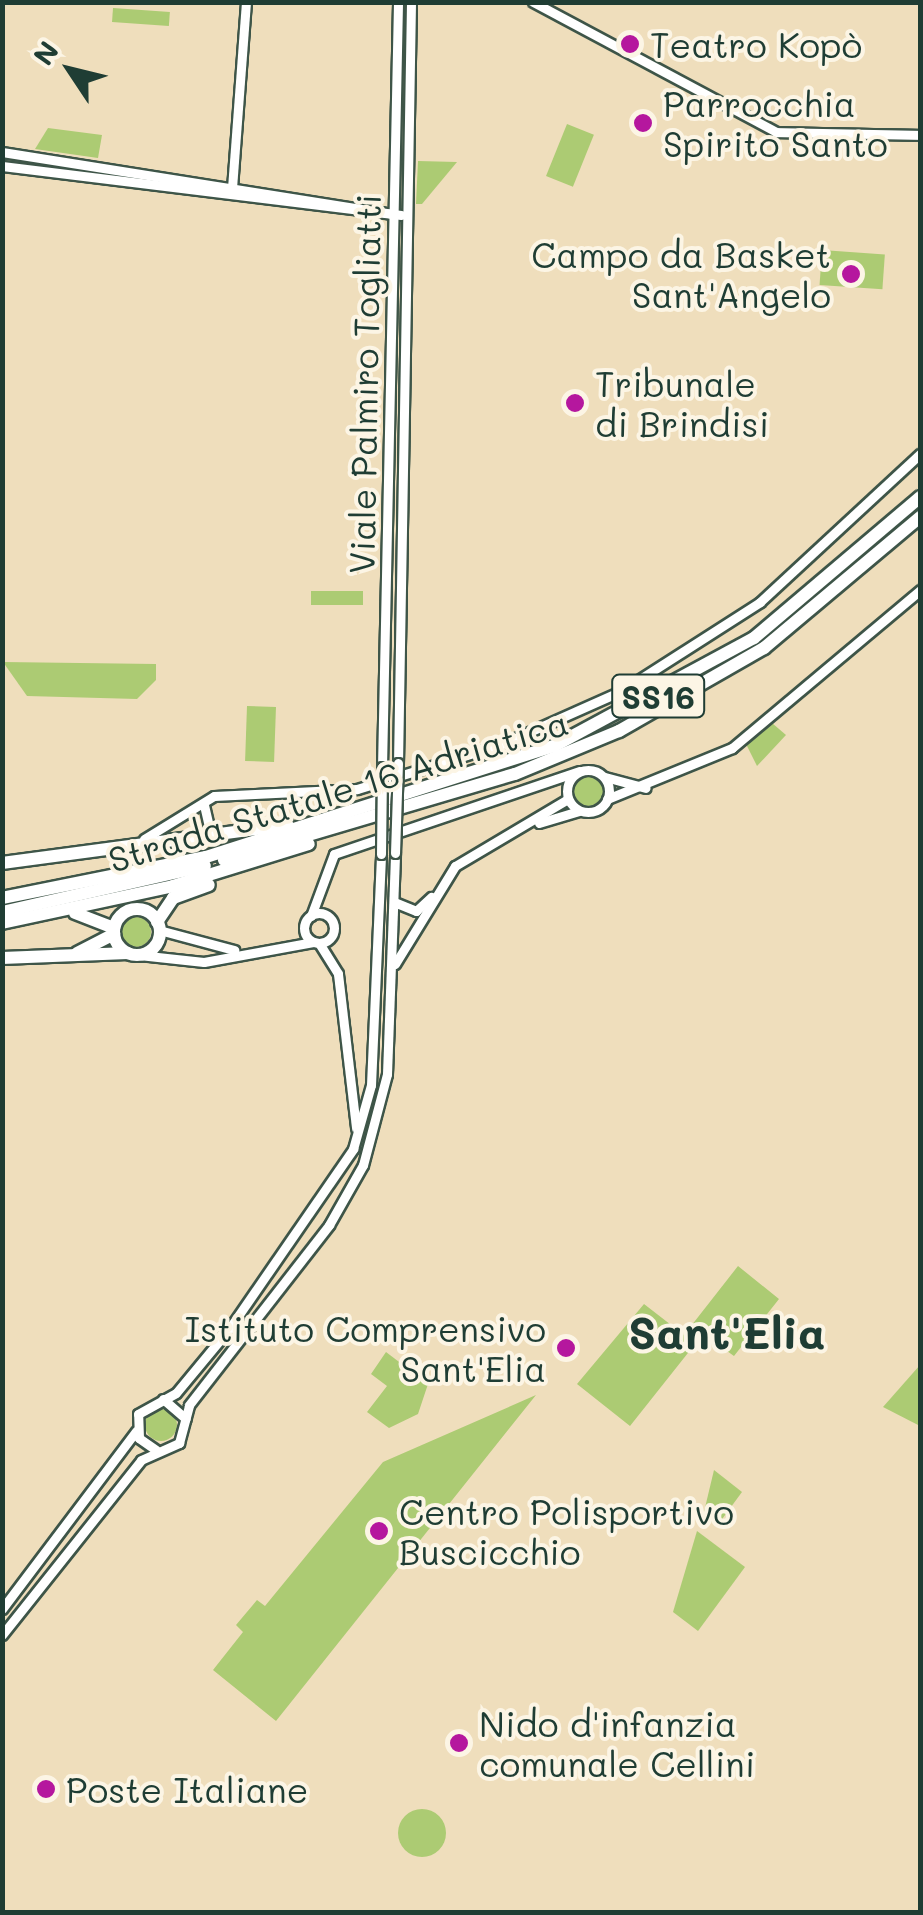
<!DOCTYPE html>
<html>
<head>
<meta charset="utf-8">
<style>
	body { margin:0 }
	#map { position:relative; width:923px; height:1915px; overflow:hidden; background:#efdebc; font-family:Mali,sans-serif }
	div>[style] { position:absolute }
	.green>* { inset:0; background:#accb73; transform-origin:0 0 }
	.round { border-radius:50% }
	.roads { filter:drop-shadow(2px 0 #3e5548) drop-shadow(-2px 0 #3e5548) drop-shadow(0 2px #3e5548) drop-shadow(0 -2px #3e5548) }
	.tertiary>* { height:9px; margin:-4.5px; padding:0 4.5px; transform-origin:4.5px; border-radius:4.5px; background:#fff }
	.tertiary>.ring { margin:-4.5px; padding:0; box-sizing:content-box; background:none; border:9px solid #fff; border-radius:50% }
	.trunk>* { height:12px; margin:-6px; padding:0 6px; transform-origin:6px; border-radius:6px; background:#fff }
	.trunk>.ring { margin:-6px; padding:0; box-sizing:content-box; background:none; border:12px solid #fff; border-radius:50% }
	.bridges { filter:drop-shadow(2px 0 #3e5548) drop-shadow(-2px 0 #3e5548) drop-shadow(0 2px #3e5548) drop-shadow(0 -2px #3e5548) }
	.tertiary-bridge>* { height:9px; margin:-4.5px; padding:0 4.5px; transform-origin:4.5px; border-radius:4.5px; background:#fff }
	.dots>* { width:28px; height:28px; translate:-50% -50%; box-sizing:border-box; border:5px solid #fcf5e5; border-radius:50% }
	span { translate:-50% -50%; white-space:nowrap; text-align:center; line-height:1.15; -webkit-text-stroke:8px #fcf5e5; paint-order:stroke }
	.shield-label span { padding:2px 8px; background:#fcf5e5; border:2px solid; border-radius:8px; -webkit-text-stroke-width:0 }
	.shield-label { font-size:32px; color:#1f3d34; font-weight:700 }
	.poi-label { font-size:35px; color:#1f3d34 }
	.left { translate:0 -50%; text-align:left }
	.right { translate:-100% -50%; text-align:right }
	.street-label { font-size:35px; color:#1f3d34 }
	.district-label { font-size:45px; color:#1f3d34; font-weight:700 }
	.frame { position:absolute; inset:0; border:5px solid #1f3d34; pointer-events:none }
	.north { position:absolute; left:20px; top:20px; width:100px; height:100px; -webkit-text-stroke:8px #fcf5e5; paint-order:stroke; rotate:305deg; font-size:28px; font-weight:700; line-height:40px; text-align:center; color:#1f3d34 }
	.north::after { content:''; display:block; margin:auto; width:35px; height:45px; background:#1f3d34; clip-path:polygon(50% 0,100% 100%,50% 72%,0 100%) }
</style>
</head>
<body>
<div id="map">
	<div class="green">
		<div style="left:113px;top:8px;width:57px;height:14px;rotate:4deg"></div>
		<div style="left:567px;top:124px;width:29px;height:56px;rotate:22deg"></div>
		<div style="clip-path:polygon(48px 128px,102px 135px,98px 158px,35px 149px)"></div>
		<div style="clip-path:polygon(418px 161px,457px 162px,422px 204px,416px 204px)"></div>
		<div style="left:822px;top:250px;width:63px;height:35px;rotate:4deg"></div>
		<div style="left:311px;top:591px;width:52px;height:14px"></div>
		<div style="clip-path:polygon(3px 662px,156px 664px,156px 680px,137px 699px,27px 696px)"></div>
		<div style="left:247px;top:706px;width:29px;height:55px;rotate:2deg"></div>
		<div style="clip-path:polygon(772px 723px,786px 735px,757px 766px,746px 744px)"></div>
		<div class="round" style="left:572px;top:774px;width:32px;height:32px"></div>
		<div class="round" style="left:121px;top:917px;width:30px;height:30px"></div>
		<div style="clip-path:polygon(738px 1266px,779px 1299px,734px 1356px,703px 1334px,630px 1426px,577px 1384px,644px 1304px,684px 1335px)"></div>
		<div style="clip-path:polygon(386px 1352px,428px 1384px,418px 1414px,389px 1428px,367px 1412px,387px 1386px,371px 1374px)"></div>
		<div style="clip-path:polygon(920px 1365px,920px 1426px,883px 1407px)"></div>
		<div style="clip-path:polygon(536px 1395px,276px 1721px,213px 1670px,243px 1632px,236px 1625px,257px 1600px,265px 1606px,383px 1462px)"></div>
		<div class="round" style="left:145px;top:1409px;width:32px;height:32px"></div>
		<div style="clip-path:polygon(714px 1470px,742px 1492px,717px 1526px,703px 1516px)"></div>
		<div style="clip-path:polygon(697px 1531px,745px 1567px,698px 1631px,673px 1612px)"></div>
		<div class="round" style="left:398px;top:1809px;width:48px;height:48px"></div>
	</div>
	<div class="roads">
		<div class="tertiary">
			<div style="left:533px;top:2px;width:276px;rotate:28.1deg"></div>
			<div style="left:776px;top:132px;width:144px;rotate:1.2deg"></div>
			<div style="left:2px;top:152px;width:397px;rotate:9deg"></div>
			<div style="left:2px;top:166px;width:402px;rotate:7deg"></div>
			<div style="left:232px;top:188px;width:187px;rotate:-85.7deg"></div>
			<div style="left:398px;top:763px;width:761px;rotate:-89.02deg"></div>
			<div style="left:382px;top:767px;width:765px;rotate:-88.8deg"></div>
			<div class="ring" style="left:567px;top:770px;width:33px;height:33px"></div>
			<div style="left:605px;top:777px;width:42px;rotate:15deg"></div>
			<div style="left:607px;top:799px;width:135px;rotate:-22.2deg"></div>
			<div style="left:732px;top:748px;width:246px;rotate:-40deg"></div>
			<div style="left:204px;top:805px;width:31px;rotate:77deg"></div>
			<div style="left:539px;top:823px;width:42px;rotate:-16.7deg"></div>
			<div style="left:144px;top:839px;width:82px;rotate:-31.6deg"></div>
			<div style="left:214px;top:796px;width:143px;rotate:-2.8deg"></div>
			<div style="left:357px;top:789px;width:152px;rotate:-17.2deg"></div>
			<div style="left:502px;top:744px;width:130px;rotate:-24deg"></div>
			<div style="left:621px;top:691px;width:165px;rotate:-32.6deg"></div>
			<div style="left:760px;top:602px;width:218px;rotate:-42.8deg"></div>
			<div style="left:394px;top:902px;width:24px;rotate:22deg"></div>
			<div style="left:416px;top:911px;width:21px;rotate:-43deg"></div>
			<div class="ring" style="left:304px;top:913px;width:21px;height:21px"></div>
			<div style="left:311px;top:916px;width:66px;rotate:-69.6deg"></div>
			<div style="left:334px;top:854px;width:259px;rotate:-18.7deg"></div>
			<div style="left:159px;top:930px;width:78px;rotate:14.9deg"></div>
			<div style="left:319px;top:943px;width:36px;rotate:58deg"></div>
			<div style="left:338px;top:974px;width:155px;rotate:83.3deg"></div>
			<div style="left:139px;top:955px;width:65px;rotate:6.1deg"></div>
			<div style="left:204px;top:962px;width:111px;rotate:-10.4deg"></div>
			<div style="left:395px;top:964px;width:115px;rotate:-58.5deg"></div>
			<div style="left:455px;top:866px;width:131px;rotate:-30.7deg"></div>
			<div style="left:163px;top:1399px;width:30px;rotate:41deg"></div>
			<div style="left:156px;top:1450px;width:21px;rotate:-145deg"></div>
			<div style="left:139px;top:1438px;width:24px;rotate:-92deg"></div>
			<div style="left:138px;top:1414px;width:43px;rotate:-28.9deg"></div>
			<div style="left:176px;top:1393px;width:83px;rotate:-50.4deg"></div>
			<div style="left:229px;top:1329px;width:219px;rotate:-55.4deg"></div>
			<div style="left:353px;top:1149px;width:66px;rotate:-74.3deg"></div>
			<div style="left:371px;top:1085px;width:231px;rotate:-87.5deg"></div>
			<div style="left:2px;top:1609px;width:223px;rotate:-53deg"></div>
			<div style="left:2px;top:1635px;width:223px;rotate:-51.5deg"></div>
			<div style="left:141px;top:1460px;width:42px;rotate:-24.1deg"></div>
			<div style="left:179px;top:1443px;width:39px;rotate:-75deg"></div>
			<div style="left:189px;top:1405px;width:228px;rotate:-52.1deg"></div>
			<div style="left:329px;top:1225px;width:69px;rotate:-60.5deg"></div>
			<div style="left:363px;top:1165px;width:94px;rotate:-75.2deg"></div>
			<div style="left:387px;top:1074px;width:221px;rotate:-87.9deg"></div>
		</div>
		<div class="trunk">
			<div style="left:224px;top:860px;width:303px;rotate:-16.5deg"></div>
			<div style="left:515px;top:774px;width:113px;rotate:-22.5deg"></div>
			<div style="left:619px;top:731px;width:167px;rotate:-29.8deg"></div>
			<div style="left:764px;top:648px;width:204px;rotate:-40deg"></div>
			<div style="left:2px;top:863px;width:288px;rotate:-7.6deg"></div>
			<div style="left:2px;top:898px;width:208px;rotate:-11.4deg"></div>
			<div style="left:206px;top:857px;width:365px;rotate:-17.7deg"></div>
			<div style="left:554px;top:746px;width:227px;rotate:-28.4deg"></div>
			<div style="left:754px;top:638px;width:218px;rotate:-40.3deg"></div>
			<div class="ring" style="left:114px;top:909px;width:34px;height:34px"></div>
			<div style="left:2px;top:912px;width:208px;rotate:-12.8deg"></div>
			<div style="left:75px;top:913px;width:42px;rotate:21deg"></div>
			<div style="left:157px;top:922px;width:29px;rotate:-56deg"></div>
			<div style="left:173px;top:898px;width:38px;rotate:-20deg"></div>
			<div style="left:2px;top:923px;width:175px;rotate:-12.2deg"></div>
			<div style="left:173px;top:886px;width:142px;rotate:-17.2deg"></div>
			<div style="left:77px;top:953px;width:42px;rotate:-27.2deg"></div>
			<div style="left:2px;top:958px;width:126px;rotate:-2.3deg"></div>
		</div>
	</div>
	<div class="bridges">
		<div class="tertiary-bridge">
			<div style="left:395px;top:853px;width:90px;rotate:-88.1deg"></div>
			<div style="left:381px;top:854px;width:87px;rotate:-89.3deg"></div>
		</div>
	</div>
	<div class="dots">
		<div style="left:630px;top:44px;background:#b5179e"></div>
		<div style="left:643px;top:123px;background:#b5179e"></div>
		<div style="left:851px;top:274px;background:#b5179e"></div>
		<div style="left:575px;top:403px;background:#b5179e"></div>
		<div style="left:566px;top:1348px;background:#b5179e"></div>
		<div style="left:379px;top:1531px;background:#b5179e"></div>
		<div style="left:459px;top:1743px;background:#b5179e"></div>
		<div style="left:46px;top:1789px;background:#b5179e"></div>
	</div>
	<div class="shield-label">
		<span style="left:658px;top:696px">SS16</span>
	</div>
	<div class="poi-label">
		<span class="left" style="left:650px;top:44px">Teatro Kopò</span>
		<span class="left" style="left:663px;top:123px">Parrocchia<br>Spirito Santo</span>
		<span class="right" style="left:831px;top:274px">Campo da Basket<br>Sant'Angelo</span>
		<span class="left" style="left:595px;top:403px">Tribunale<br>di Brindisi</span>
		<span class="right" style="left:546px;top:1348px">Istituto Comprensivo<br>Sant'Elia</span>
		<span class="left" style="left:399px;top:1531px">Centro Polisportivo<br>Buscicchio</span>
		<span class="left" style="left:479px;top:1743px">Nido d'infanzia<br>comunale Cellini</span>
		<span class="left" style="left:66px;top:1789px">Poste Italiane</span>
	</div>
	<div class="street-label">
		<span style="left:364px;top:384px;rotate:-89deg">Viale Palmiro Togliatti</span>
		<span style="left:338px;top:790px;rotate:-17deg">Strada Statale 16 Adriatica</span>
	</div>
	<div class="district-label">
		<span style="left:727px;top:1332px">Sant'Elia</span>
	</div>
	<div class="frame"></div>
	<div class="north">N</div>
</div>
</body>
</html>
